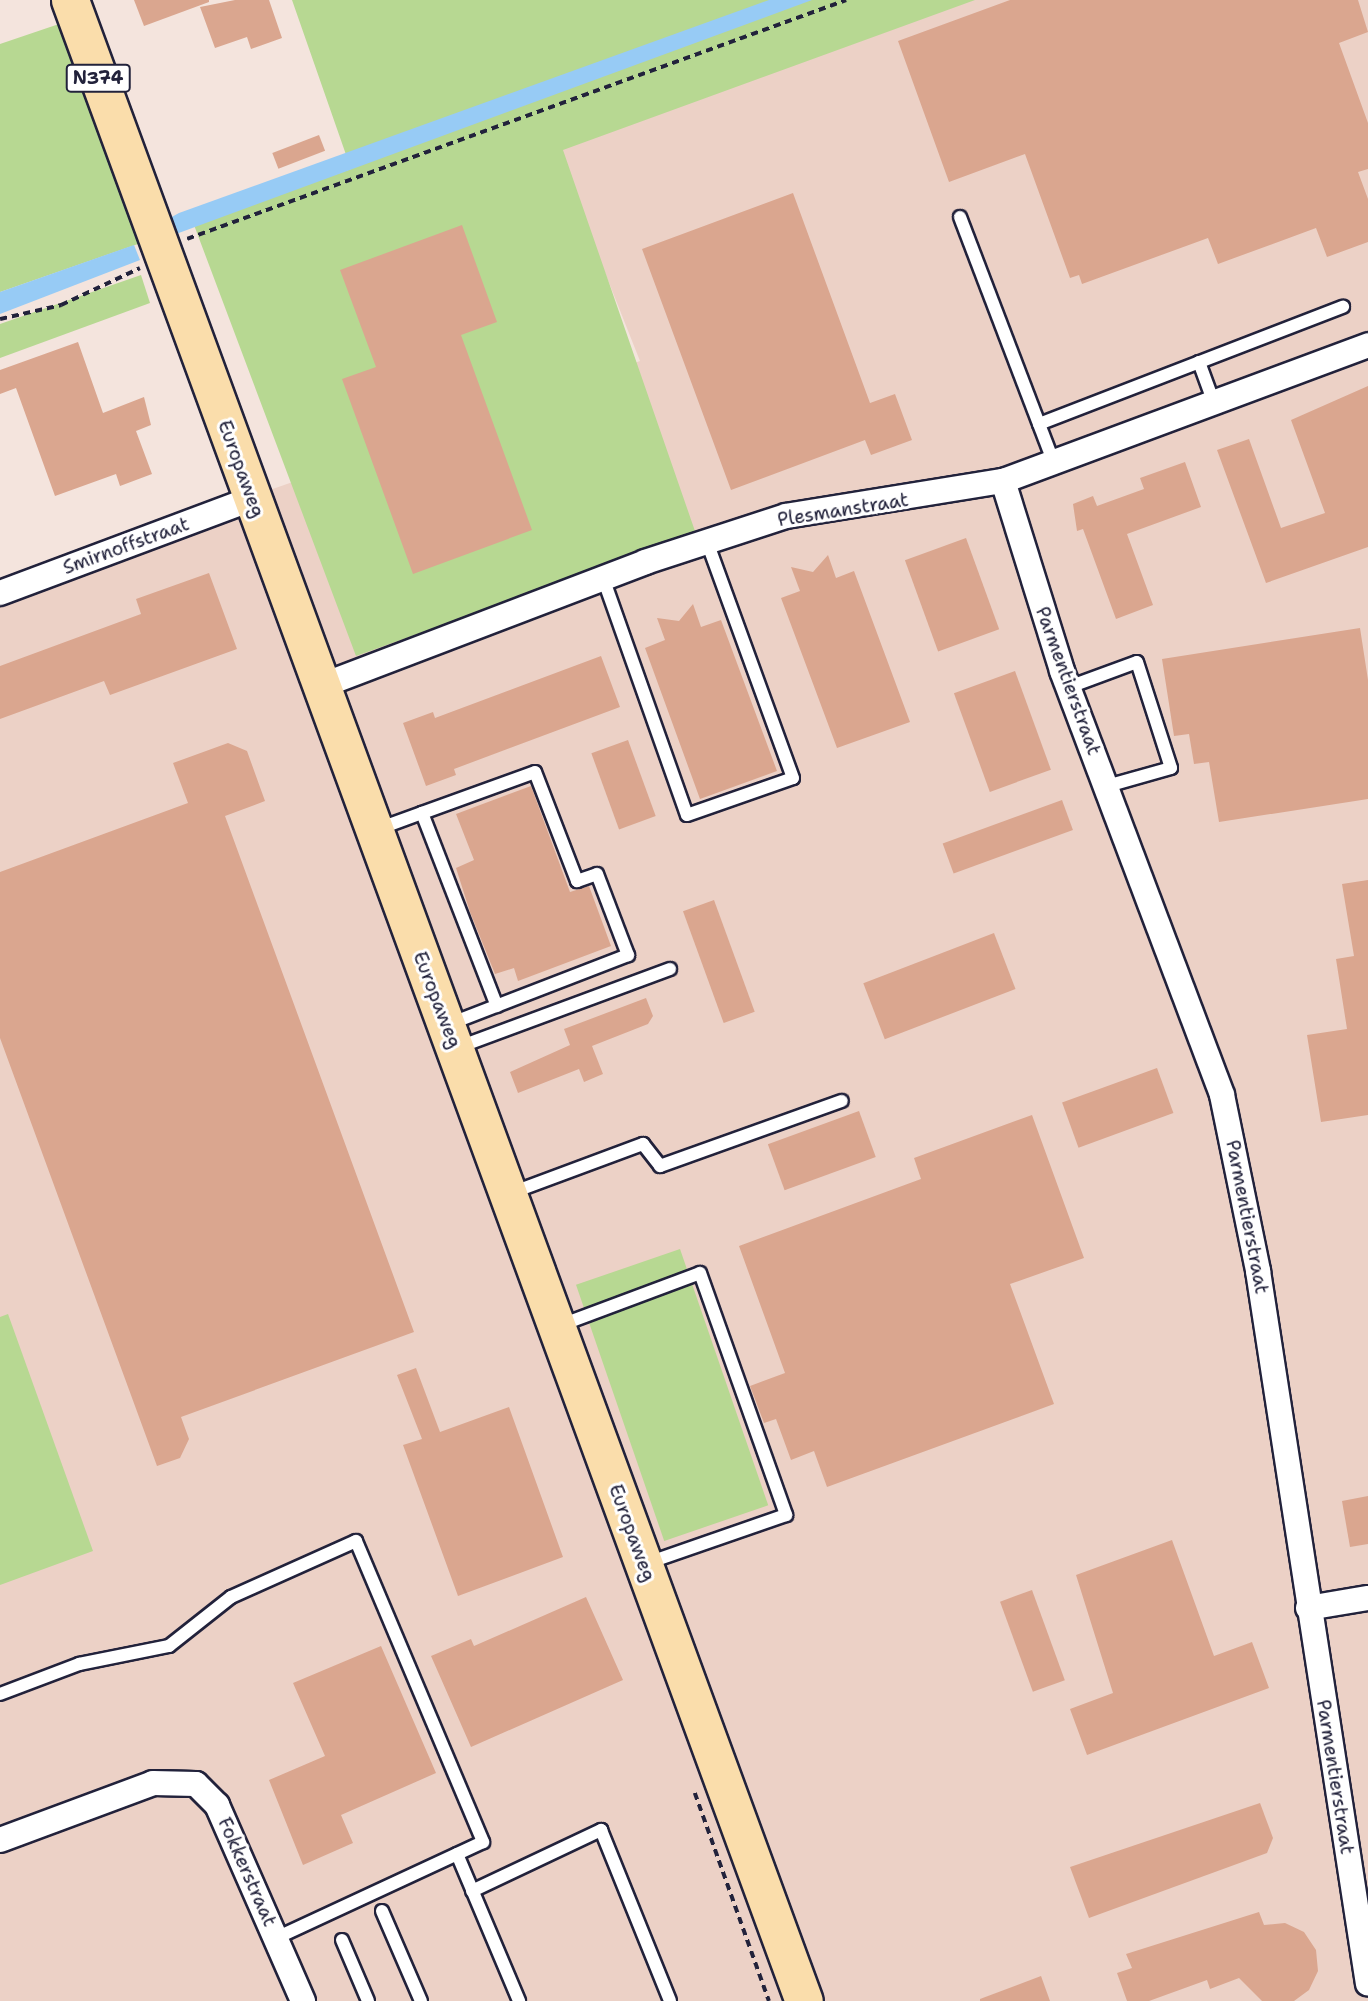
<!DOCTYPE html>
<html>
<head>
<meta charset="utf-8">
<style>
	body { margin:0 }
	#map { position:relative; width:1368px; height:2001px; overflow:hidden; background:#f4e4dd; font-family:"Shantell Sans",sans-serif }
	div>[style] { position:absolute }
	.built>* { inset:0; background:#ecd1c6 }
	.green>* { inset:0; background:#b7d892; transform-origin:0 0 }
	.water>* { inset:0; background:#97cbf5 }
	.building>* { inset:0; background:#daa68f; transform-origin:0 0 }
	.path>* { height:3.5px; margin-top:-1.75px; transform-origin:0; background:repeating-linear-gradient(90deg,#22223b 0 7px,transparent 0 12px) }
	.roads { filter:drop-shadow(2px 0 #22223b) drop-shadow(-2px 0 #22223b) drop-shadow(0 2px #22223b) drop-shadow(0 -2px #22223b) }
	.lane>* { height:12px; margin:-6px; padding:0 6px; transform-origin:6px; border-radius:6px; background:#fff }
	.street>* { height:24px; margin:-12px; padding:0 12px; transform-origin:12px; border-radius:12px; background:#fff }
	.primary>* { height:37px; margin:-18.5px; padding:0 18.5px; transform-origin:18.5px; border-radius:18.5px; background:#faddab }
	span { translate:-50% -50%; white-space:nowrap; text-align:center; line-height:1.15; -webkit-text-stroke:6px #fff; paint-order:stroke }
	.shield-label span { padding:2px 5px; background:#fff; border:2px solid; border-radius:5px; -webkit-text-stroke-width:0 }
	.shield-label { font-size:18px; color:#22223b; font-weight:700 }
	.street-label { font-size:19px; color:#22223b }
</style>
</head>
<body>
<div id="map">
	<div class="built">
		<div style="clip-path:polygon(962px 0,1368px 0,1368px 2001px,0 2001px,0 584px,640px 361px,554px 144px)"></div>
	</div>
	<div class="green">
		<div style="clip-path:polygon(292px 0,975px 0,563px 150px,696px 534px,356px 656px,194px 225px,351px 169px)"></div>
		<div style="clip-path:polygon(59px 24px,138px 244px,0 292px,0 44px)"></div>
		<div style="clip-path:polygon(141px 275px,150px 303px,0 358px,0 324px)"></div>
		<div style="left:680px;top:1249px;width:271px;height:110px;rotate:71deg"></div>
		<div style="clip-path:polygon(8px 1314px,93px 1551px,0 1585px,0 1317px)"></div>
	</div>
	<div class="water">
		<div style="clip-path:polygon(769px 0,812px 0,176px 234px,170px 218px,179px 213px)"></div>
		<div style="clip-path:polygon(134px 245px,140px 260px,0 314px,0 292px)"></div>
	</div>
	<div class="building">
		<div style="clip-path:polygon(134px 0,209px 0,209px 2px,144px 26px)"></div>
		<div style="clip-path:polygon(235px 0,269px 0,282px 38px,251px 49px,247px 37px,215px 48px,200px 7px)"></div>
		<div style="clip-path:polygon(1010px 0,1358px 0,1368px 32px,1339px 43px,1368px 123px,1368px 169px,1358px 172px,1368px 199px,1368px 242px,1327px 257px,1316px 228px,1218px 264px,1208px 238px,1082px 284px,1079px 275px,1070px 278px,1025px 154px,949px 182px,898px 41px)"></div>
		<div style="left:319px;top:135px;width:17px;height:50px;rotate:69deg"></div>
		<div style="clip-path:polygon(793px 193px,870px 403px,895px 394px,912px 440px,871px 455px,865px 440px,731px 490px,642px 249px)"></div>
		<div style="clip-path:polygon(462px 225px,497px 322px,461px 335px,532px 530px,413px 574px,342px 379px,376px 367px,340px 270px)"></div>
		<div style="clip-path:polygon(78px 342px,103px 413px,144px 397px,151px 425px,136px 431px,152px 474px,120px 486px,116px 474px,55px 496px,16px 388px,0 394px,0 370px)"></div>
		<div style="clip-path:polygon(1368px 386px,1368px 547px,1266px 583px,1217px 450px,1249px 439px,1281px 528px,1325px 513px,1291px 420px)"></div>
		<div style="clip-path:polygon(1185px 462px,1201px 507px,1127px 534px,1153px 605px,1116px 619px,1083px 529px,1077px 531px,1073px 504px,1093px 496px,1097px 506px,1144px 489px,1140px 478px)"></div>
		<div style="left:966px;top:538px;width:97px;height:65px;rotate:70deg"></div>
		<div style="clip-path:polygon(828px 555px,836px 578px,854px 571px,910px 722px,837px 748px,781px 598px,800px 591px,791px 567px,813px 572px)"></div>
		<div style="clip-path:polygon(209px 573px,237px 649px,110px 695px,104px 681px,0 719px,0 666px,141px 614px,136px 599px)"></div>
		<div style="clip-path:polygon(693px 604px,701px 627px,721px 620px,777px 771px,700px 799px,645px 648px,665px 640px,657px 618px,679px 621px)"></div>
		<div style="clip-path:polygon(1360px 628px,1368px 680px,1368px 799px,1219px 822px,1209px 762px,1194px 764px,1189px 734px,1174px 736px,1162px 659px)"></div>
		<div style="clip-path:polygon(601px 656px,620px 707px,454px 769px,456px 775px,426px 786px,403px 723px,433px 712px,435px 718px)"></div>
		<div style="left:1015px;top:671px;width:105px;height:65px;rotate:70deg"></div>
		<div style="left:628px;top:740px;width:81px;height:39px;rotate:70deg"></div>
		<div style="clip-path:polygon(228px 743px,247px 751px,265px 801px,225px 816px,414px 1332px,181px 1417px,189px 1439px,180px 1458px,157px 1466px,0 1038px,0 872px,188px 803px,173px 763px)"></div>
		<div style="clip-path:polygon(531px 786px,570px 892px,589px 886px,611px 946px,518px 981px,514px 968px,495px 974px,470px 912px,456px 868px,474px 860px,456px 814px)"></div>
		<div style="left:1062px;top:800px;width:32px;height:127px;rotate:70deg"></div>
		<div style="clip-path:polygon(1368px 880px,1368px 1115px,1321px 1122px,1307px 1035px,1347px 1029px,1336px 959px,1354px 956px,1342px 884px)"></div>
		<div style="left:714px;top:900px;width:119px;height:33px;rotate:70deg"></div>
		<div style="left:994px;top:933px;width:60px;height:140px;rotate:69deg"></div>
		<div style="clip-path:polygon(646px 998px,653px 1016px,648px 1024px,592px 1046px,603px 1074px,584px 1082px,579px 1069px,518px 1093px,510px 1072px,570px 1045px,564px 1029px)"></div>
		<div style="left:1157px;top:1068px;width:48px;height:101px;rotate:70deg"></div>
		<div style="left:859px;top:1111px;width:49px;height:97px;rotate:70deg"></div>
		<div style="clip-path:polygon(1032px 1115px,1084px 1258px,1010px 1284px,1054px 1404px,827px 1487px,814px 1451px,791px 1460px,776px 1419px,764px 1423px,750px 1386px,785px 1373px,739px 1246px,921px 1179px,914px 1158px)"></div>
		<div style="clip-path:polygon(416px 1368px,440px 1432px,509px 1407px,563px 1557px,458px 1596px,403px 1445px,422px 1439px,397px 1375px)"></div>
		<div style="clip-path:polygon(1368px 1496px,1368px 1544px,1350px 1547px,1342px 1501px)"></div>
		<div style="clip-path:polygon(1172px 1540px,1214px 1656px,1252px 1642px,1269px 1688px,1087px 1755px,1070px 1709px,1113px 1693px,1076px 1575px)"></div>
		<div style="left:1032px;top:1590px;width:96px;height:34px;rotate:70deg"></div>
		<div style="clip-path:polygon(586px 1597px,623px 1680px,471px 1747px,431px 1656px,471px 1639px,474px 1646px)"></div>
		<div style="clip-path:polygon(381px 1646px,436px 1773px,341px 1815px,353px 1843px,303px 1865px,269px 1780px,325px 1756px,293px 1683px)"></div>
		<div style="clip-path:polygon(1260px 1803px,1273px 1838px,1267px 1853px,1089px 1918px,1070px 1867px)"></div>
		<div style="clip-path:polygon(1259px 1912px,1264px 1925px,1285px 1923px,1304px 1932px,1316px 1950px,1318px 1971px,1309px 1990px,1294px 2001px,1262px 2001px,1239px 1978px,1210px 1989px,1207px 1980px,1149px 2001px,1127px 2001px,1117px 1973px,1132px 1968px,1126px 1954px)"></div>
		<div style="clip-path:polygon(1041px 1976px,1050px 2001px,980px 2001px,980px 1999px)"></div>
	</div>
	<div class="path">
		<div style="left:187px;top:239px;width:701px;rotate:-19.93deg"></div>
		<div style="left:0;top:319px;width:63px;rotate:-12.9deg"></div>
		<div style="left:61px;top:305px;width:87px;rotate:-25.1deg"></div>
		<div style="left:695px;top:1793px;width:221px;rotate:70.4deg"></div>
	</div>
	<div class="roads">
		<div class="lane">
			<div style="left:960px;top:217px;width:263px;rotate:69.1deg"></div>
			<div style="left:1199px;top:362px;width:44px;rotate:69.9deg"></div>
			<div style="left:1039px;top:424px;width:326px;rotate:-21.1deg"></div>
			<div style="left:603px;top:578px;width:251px;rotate:70.5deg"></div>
			<div style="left:687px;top:815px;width:112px;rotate:-19.2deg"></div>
			<div style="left:793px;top:778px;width:251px;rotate:-110deg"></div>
			<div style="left:1069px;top:687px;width:72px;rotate:-20.2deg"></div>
			<div style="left:1137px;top:662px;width:111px;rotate:72.2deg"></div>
			<div style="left:1171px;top:768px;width:66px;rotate:164.3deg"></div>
			<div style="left:422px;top:813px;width:120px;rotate:-19.9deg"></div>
			<div style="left:535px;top:772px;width:117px;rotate:68.9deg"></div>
			<div style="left:577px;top:881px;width:21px;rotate:-19deg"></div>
			<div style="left:597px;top:874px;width:87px;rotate:69.1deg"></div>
			<div style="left:628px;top:955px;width:192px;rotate:158.9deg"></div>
			<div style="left:378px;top:829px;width:47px;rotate:-20deg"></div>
			<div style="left:422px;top:813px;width:207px;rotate:68.8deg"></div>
			<div style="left:459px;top:1047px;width:225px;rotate:-20.3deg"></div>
			<div style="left:511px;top:1193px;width:141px;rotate:-20.4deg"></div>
			<div style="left:643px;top:1144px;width:28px;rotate:52deg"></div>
			<div style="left:660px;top:1166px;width:193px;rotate:-19.7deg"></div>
			<div style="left:561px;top:1325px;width:148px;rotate:-20.5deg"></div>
			<div style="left:700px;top:1273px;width:257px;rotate:70.4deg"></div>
			<div style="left:786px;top:1515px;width:147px;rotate:160.9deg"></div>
			<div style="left:0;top:1694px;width:85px;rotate:-20.8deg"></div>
			<div style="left:79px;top:1664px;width:92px;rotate:-11.3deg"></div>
			<div style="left:169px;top:1646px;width:79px;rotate:-38.3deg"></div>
			<div style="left:231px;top:1597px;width:137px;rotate:-24.1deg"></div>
			<div style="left:356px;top:1541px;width:327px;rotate:67.1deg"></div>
			<div style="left:483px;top:1842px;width:228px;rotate:155.1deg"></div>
			<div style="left:457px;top:1854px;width:160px;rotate:67.1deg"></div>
			<div style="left:472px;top:1891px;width:143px;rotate:-25.3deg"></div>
			<div style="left:601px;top:1830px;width:184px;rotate:68deg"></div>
			<div style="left:382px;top:1911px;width:98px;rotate:66.6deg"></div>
			<div style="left:342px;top:1940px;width:66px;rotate:66.9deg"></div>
		</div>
		<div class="street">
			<div style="left:1003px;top:481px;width:199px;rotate:72.7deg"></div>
			<div style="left:1062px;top:671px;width:453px;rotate:69.3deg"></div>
			<div style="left:1222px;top:1095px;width:180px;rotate:78.4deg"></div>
			<div style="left:1258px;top:1271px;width:721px;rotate:81.23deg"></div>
			<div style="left:0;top:593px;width:269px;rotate:-20.5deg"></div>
			<div style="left:321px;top:686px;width:347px;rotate:-20.9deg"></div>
			<div style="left:645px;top:562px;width:148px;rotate:-18.1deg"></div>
			<div style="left:786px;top:516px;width:220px;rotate:-9.2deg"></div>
			<div style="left:1003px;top:481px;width:390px;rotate:-20.4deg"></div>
			<div style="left:1308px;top:1608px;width:61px;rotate:-9.5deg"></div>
			<div style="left:0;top:1840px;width:163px;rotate:-20.4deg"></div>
			<div style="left:153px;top:1783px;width:43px;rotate:1.3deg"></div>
			<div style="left:196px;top:1784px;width:30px;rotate:45deg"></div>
			<div style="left:217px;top:1805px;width:214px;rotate:66.3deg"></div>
		</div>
		<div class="primary">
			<div style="left:70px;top:0;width:2131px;rotate:69.86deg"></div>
		</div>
	</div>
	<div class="shield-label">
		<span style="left:98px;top:78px">N374</span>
	</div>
	<div class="street-label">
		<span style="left:241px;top:469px;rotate:70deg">Europaweg</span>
		<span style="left:843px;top:510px;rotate:-9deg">Plesmanstraat</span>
		<span style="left:126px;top:546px;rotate:-20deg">Smirnoffstraat</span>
		<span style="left:1068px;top:681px;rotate:70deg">Parmentierstraat</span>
		<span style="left:437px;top:1000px;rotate:69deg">Europaweg</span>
		<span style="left:1247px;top:1217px;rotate:79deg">Parmentierstraat</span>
		<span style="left:632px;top:1533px;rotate:70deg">Europaweg</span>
		<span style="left:1335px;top:1777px;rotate:81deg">Parmentierstraat</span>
		<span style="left:247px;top:1872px;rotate:66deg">Fokkerstraat</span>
	</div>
</div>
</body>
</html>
